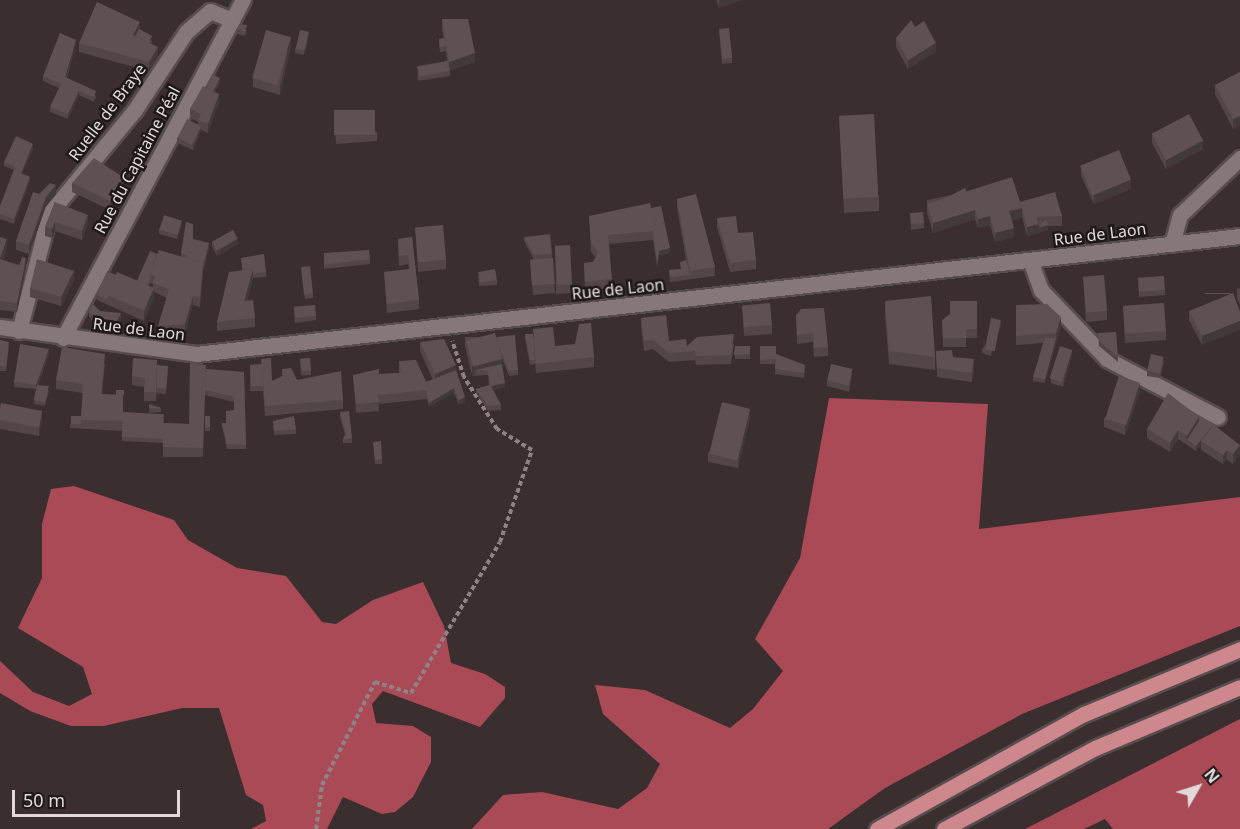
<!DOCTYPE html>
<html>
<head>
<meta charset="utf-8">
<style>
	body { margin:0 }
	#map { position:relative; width:1240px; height:829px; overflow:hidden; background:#3a2e2f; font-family:"Noto Sans",sans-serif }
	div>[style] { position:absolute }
	.forest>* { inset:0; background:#a94a56 }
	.path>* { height:4px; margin-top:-2px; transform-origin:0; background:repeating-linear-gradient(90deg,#8e8485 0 4.5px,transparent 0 7.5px) }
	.roads { filter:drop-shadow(2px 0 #574d4e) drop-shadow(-2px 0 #574d4e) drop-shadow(0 2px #574d4e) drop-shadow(0 -2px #574d4e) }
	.minor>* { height:15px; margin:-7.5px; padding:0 7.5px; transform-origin:7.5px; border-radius:7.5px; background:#867778 }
	.major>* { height:15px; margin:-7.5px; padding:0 7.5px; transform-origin:7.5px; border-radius:7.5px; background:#cd878d }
	.wall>* { inset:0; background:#524647; transform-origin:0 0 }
	.shaded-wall>* { inset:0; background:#423939 }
	.building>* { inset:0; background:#5f5152; transform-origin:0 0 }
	span { translate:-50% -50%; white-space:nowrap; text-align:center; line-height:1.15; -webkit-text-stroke:5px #1e1818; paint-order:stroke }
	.street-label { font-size:16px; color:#e2dada }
	.north { position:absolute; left:1168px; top:757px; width:60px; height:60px; -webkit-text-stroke:4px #1e1818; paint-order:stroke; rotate:51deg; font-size:16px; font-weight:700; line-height:24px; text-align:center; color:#e2dada }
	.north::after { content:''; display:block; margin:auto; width:21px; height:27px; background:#e2dada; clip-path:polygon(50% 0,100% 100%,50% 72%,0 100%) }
	.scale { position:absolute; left:12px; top:790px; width:168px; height:27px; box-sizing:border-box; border:3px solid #e2dada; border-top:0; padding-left:8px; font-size:18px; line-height:21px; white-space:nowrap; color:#e2dada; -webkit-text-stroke:4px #1e1818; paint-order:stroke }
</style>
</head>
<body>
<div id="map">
	<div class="forest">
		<div style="clip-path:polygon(829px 398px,988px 404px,979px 529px,1240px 497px,1240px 626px,1022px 714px,885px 788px,828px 829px,472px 829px,503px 795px,542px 792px,618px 809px,647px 788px,660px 764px,603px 714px,595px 685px,645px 690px,730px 728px,753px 709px,783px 671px,755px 639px,800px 558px)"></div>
		<div style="clip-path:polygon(74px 486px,174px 520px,188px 540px,237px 568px,286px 576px,322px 622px,336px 624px,373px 600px,423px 582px,444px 626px,451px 663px,485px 674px,505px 687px,505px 698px,480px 727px,383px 691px,372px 704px,376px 723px,413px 726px,431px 737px,431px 762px,413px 797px,395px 812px,382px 814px,343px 797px,327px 829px,251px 829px,266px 821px,263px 805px,246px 795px,219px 708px,182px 708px,104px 726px,71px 726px,30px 711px,0 693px,0 661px,33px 692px,69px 706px,92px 694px,83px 667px,18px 628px,42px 578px,42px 524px,51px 489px)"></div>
		<div style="clip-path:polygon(1240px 719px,1240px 829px,1113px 829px,1105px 819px,1084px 829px,1025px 829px)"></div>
	</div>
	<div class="path">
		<div style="left:316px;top:829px;width:44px;rotate:-82.2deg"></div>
		<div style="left:322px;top:785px;width:116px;rotate:-62.8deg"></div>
		<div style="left:375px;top:682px;width:38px;rotate:17deg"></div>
		<div style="left:411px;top:693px;width:175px;rotate:-59.5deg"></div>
		<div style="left:500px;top:542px;width:97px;rotate:-70.8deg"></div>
		<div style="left:532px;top:450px;width:41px;rotate:-149deg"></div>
		<div style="left:497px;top:429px;width:62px;rotate:-122.4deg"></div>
		<div style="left:464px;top:377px;width:38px;rotate:-108deg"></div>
	</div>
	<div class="roads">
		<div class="minor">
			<div style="left:1172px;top:244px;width:30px;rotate:-75deg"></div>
			<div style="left:1180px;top:215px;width:83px;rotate:-43.5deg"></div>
			<div style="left:1030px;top:260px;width:32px;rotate:70deg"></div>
			<div style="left:1041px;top:290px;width:95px;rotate:46.3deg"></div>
			<div style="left:1107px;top:359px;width:125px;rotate:27.6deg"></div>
			<div style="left:0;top:327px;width:198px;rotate:7.8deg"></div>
			<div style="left:196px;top:354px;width:1051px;rotate:-6.45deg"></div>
			<div style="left:19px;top:331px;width:121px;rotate:-75.6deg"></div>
			<div style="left:49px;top:214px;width:134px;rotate:-50.5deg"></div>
			<div style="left:134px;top:111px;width:95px;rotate:-56.6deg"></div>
			<div style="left:186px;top:32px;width:32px;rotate:-41deg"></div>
			<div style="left:210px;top:11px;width:24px;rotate:22deg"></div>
			<div style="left:63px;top:338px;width:383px;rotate:-62deg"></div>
		</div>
		<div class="major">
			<div style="left:877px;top:829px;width:237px;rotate:-29.1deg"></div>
			<div style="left:1084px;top:714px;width:169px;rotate:-22.6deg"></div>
			<div style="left:944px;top:829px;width:171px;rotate:-28.2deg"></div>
			<div style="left:1095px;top:748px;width:157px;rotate:-22.8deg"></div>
		</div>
	</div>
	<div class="wall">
		<div style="clip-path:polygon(716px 0,742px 0,719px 8px)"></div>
		<div style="clip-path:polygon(442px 19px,475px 62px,450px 70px,450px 76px,418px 81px,417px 66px,447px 61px,446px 51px,440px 52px,439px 44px,439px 39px,444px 39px,442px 29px)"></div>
		<div style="clip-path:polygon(915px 27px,936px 52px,908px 69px,896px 47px,896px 38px)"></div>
		<div style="clip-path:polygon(140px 29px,152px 41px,151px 44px,158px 56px,149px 71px,79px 52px,79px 43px)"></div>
		<div style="clip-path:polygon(237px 29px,247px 30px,245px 36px,237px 34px)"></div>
		<div style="clip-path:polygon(719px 29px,732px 58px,732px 63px,722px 64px)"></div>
		<div style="clip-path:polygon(309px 37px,304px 55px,295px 53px,295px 48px)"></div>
		<div style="clip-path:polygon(76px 44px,67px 78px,96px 96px,94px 102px,79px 95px,68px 119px,50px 112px,50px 107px,59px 88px,43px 81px,43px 76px)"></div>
		<div style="clip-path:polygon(291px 47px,280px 95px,253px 87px,253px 78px)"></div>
		<div style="clip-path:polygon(1240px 72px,1240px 125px,1233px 129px,1215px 94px,1215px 85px)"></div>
		<div style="clip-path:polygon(220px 82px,215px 92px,219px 103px,208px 133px,201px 130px,193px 150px,177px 143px,177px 138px,198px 124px,198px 122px,190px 118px,190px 109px,205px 87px)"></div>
		<div style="clip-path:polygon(334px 110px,377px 132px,377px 141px,336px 144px)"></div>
		<div style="clip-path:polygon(839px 115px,879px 197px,879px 211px,844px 213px)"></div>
		<div style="clip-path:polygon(1152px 134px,1203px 149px,1166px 169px,1152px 143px)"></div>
		<div style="clip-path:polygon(33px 149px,22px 173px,30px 181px,14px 224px,0 219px,0 206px,14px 170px,4px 166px,4px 162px)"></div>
		<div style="clip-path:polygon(1081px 167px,1131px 189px,1094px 204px,1081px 176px)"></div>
		<div style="clip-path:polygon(72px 183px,123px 186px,110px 210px,72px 192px)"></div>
		<div style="clip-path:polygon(967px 192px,1020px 202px,1062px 216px,1062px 226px,1048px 226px,1048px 230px,1038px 233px,1040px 226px,1038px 226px,1038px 233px,1027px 236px,1022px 217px,1012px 220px,1014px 237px,995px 242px,990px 225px,978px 228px,975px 219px,933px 233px,927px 213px,927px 200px)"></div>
		<div style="clip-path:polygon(39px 194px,56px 194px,46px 206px,29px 254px,16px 250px,16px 241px)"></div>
		<div style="clip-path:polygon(677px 199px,715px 267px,715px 276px,670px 282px,669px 270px,681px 269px,680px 262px,687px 265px,677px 208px)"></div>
		<div style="clip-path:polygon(55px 202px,88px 224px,82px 240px,55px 231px,52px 238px,45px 236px,45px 227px)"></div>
		<div style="clip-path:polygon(651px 208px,670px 253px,659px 255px,657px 267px,653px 240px,609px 244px,612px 288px,585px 291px,584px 263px,593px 262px,596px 258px,591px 252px,589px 216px)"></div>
		<div style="clip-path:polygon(910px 213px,924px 223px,924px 228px,911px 230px)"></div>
		<div style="clip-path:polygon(717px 218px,738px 233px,756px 260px,756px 269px,730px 272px,717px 227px)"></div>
		<div style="clip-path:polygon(182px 225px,177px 239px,159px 234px,159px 229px)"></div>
		<div style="clip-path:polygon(415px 227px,446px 260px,446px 269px,418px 272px)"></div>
		<div style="clip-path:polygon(0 237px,7px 249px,3px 260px,26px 267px,17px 312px,0 310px)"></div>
		<div style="clip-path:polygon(412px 237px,419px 300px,419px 309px,387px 313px,384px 272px,409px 269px,408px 264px,399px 266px,398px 239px)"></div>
		<div style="clip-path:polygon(524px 237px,552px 254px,555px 293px,533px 295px,530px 260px,534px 260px,524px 241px)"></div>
		<div style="clip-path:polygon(evenodd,193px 239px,209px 248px,203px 272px,200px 307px,193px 305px,185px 333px,158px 335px,158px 326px,167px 298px,154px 292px,154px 298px,144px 321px,97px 300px,97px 295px,116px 275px,137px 281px,157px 254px,181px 256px,181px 253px,193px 239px,150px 283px,153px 284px,153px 288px,149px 286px,150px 283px)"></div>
		<div style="clip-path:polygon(212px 242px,238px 244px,217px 256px,212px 246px)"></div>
		<div style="clip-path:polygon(555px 246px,572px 284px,572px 293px,556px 294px)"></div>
		<div style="clip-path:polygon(324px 253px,370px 259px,370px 264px,324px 269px)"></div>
		<div style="clip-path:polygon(241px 258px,266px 272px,266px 277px,253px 278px,247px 301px,255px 318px,255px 327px,217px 331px,217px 322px,242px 271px)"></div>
		<div style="clip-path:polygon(301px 267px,313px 294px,313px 298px,305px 299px)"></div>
		<div style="clip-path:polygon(478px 275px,497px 280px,497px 285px,479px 286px)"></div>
		<div style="clip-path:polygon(1083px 277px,1107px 311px,1107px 320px,1086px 322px)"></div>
		<div style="clip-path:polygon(1138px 278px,1165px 290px,1165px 295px,1139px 297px)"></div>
		<div style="clip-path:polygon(74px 280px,61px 306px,30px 297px,30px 288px)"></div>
		<div style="clip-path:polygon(1240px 288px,1240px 305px,1237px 298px,1237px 289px)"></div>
		<div style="clip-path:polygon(885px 301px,935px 357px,935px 370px,889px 364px,885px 315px)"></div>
		<div style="clip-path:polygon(977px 301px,977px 338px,966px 338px,966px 347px,943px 347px,942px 320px)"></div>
		<div style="clip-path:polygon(1016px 305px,1061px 326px,1045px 383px,1033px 381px,1033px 377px,1043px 343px,1016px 345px)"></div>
		<div style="clip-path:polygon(742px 306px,772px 325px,772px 334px,744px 336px)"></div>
		<div style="clip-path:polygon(1123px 307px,1166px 331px,1166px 340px,1125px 343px)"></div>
		<div style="clip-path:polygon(294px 308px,316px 316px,316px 320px,295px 323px)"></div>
		<div style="clip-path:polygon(89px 311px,100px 311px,121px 318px,116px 329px,94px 325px,89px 316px)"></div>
		<div style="clip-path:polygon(1189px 311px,1240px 312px,1202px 345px,1189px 320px)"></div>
		<div style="clip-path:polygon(796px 315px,828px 347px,828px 356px,814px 357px,813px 342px,797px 344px)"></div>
		<div style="clip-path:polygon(641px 318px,669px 341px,687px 346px,734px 344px,731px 364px,696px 365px,695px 360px,669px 362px,653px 349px,644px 351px,641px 327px)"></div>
		<div style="clip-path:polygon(1001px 325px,991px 356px,982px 353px,982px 349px)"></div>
		<div style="clip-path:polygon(1098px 333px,1118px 357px,1118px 362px,1099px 346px)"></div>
		<div style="clip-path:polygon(525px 334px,555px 346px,594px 357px,594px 367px,536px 373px,535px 363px,535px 364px,530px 365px,525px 339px)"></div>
		<div style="clip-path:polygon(465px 337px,497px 337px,518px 370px,518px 375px,509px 376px,501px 356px,505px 387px,493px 390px,501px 405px,501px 410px,488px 411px,476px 393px,476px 389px,489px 385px,488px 375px,472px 376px,465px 346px)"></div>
		<div style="clip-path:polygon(0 340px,9px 346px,6px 371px,0 371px)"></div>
		<div style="clip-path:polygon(420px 342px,456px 370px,465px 402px,459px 405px,454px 393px,429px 407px,427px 399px,379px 404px,379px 411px,356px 413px,353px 375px,399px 373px,399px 361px,426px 382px,433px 380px,420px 351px)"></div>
		<div style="left:735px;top:346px;width:15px;height:13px"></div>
		<div style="clip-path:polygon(760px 346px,805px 370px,804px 378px,775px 374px,775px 364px,760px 364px)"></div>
		<div style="clip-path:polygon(936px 351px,953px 357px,974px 369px,972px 382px,937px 377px)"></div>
		<div style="clip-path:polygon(49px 354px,38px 385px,49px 391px,45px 406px,34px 404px,36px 389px,14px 387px,14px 382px)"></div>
		<div style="clip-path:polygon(1072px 354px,1063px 387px,1051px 383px,1051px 379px)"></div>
		<div style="left:310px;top:358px;width:17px;height:10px;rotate:87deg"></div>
		<div style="clip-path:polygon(1164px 361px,1160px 378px,1147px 376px,1147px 371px)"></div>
		<div style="clip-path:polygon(105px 363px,102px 394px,123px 412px,164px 423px,189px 424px,206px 369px,244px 372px,246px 449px,227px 449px,222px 427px,222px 423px,226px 423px,234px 410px,234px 402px,205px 395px,205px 380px,203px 457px,163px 457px,163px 443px,122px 441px,122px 431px,70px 428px,70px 424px,81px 416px,83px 393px,56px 389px,56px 380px)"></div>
		<div style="clip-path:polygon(157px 365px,168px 370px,166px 394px,157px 393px,157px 389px,156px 401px,144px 401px,144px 387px,132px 385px,132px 376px)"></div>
		<div style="clip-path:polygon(250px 365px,272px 381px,282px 376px,282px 369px,297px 380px,343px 400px,343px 409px,265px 416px,263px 391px,250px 391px)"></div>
		<div style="clip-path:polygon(852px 374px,849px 392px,827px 386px,827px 381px)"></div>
		<div style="clip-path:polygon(1140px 392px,1125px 435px,1104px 427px,1104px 418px)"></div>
		<div style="clip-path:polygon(149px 404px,161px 408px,161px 412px,149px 413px)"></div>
		<div style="clip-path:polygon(0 410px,42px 420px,39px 436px,0 429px)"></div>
		<div style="clip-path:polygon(1190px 410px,1240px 445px,1240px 454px,1233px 464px,1227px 459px,1223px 464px,1201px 450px,1201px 445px,1196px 451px,1178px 439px,1170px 452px,1147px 438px,1147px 429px)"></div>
		<div style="clip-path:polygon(340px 412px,352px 438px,352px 443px,343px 443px,343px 439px,345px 435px,340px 417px)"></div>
		<div style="left:205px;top:416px;width:5px;height:15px"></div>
		<div style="clip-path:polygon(750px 418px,738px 468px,708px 462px,708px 453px)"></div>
		<div style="clip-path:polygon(273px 421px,296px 429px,296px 434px,274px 435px)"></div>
		<div style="clip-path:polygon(373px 442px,382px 459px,382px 464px,375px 464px)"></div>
	</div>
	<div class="shaded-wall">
		<div style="clip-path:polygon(719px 0,742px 0,719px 8px)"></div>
		<div style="clip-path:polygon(140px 22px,140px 31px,135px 41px,133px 35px)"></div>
		<div style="clip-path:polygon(309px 32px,309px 37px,304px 55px,304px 50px)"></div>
		<div style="clip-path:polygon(291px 37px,291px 47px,280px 95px,280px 86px)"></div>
		<div style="clip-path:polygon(76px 40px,76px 44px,65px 82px,65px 77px)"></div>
		<div style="clip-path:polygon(936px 43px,936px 52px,908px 69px,908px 60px)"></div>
		<div style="clip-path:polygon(158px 47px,158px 56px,149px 71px,149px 62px)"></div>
		<div style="clip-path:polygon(475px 53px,475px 62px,449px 71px,449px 62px)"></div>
		<div style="clip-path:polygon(220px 78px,220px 82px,211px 100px,211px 95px)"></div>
		<div style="clip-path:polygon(79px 91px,79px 95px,68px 119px,68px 114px)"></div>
		<div style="clip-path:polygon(219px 94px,219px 103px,208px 133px,208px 124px)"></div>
		<div style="clip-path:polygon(1240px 116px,1240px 125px,1233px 129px,1233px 119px)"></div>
		<div style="clip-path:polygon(201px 126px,201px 130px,193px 150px,193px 146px)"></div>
		<div style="clip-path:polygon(1203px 140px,1203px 149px,1166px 169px,1166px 160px)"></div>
		<div style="clip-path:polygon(33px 144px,33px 149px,21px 177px,21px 173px)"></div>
		<div style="clip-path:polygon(30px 177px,30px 181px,14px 224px,14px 219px)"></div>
		<div style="clip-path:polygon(123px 177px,123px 186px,110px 210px,110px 201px)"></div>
		<div style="clip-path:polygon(1131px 180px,1131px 189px,1094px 204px,1094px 195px)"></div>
		<div style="clip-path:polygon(56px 185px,56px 194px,46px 206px,29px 254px,29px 245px,46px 197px)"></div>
		<div style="clip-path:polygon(1022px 208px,1022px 217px,1009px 220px,1009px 211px)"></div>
		<div style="clip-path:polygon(975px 210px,975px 219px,933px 233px,933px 223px)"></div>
		<div style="clip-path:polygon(88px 215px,88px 224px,82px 240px,82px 231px)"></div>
		<div style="clip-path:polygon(990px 216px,990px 225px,978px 228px,978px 219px)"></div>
		<div style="clip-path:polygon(182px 221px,182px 225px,177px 239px,177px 235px)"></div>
		<div style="clip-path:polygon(55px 222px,55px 231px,52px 238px,52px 229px)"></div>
		<div style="clip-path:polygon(1038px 224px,1038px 233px,1027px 236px,1027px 227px)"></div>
		<div style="clip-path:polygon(1048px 225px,1048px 230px,1038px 233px,1038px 228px)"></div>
		<div style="clip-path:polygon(1014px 228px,1014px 237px,995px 242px,995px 233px)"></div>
		<div style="clip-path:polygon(7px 239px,7px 249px,0 267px,0 258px)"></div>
		<div style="clip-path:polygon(238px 239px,238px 244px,217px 256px,217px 251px)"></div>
		<div style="clip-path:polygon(209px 243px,209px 248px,203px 272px,200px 307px,203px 263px)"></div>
		<div style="clip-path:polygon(670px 248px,670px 253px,659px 255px,657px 267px,659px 251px)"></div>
		<div style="clip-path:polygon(26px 258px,26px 267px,17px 312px,17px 303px)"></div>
		<div style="clip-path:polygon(253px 269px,253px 278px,244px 311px,244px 301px)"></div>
		<div style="clip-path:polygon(74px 271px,74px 280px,61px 306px,61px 297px)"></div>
		<div style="clip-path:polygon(154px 288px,154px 298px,144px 321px,144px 312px)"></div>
		<div style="clip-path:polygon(193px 296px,193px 305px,185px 333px,185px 324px)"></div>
		<div style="clip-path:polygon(121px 313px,121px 318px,116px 329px,116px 324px)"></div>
		<div style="clip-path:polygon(1061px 317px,1061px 326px,1045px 383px,1045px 379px,1056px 338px,1056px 333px)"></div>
		<div style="clip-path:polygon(1001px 320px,1001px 325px,991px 356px,991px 352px)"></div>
		<div style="clip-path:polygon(1240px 321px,1240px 330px,1202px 345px,1202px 336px)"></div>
		<div style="clip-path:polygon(49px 349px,49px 354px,36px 390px,36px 385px)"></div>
		<div style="clip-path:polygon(1072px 350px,1072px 354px,1063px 387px,1063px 382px)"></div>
		<div style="clip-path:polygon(502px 359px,502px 368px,475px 370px,475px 375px,472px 376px,472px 366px)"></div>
		<div style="clip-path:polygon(974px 359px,974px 369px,972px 382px,972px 373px)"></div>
		<div style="clip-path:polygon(456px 365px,456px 374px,435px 383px,435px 374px)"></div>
		<div style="clip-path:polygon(505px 383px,505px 387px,491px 391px,491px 386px)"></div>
		<div style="clip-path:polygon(1140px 383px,1140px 392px,1125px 435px,1125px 426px)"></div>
		<div style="clip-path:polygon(454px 388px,454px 393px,429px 407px,429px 403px)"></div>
		<div style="clip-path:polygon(465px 397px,465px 402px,459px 405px,459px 400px)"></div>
		<div style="clip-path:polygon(750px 409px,750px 418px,738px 468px,738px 459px)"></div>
		<div style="clip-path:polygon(42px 411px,42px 420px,39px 436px,39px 427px)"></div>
		<div style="clip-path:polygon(1199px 417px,1199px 426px,1187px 440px,1187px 436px)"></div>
		<div style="clip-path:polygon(1214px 424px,1201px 441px,1201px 445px,1196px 451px,1196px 446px)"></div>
		<div style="clip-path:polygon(1178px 430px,1178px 439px,1170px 452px,1170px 443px)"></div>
		<div style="clip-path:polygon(1240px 445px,1240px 454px,1233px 464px,1233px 454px)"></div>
		<div style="clip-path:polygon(1227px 450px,1227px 459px,1223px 464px,1223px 455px)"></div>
	</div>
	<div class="building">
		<div style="clip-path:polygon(97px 2px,140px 22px,133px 35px,158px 47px,149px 62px,79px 43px)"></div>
		<div style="clip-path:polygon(442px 19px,468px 19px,475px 53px,449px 62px)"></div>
		<div style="clip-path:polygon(911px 20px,915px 27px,924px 21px,936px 43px,908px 60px,896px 38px)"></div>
		<div style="clip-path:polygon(240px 24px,247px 25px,245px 32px,237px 29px)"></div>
		<div style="left:729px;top:28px;width:30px;height:10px;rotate:84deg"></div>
		<div style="left:139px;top:29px;width:15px;height:8px;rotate:28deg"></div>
		<div style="left:266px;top:30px;width:26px;height:50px;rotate:16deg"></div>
		<div style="left:300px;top:30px;width:9px;height:19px;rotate:13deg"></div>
		<div style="clip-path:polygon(60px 33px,76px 40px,65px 77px,96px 91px,94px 97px,79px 91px,68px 114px,50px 107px,61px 84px,43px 76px)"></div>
		<div style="clip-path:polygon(444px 38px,446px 46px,440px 47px,439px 39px)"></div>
		<div style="left:448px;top:61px;width:10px;height:31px;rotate:79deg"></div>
		<div style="clip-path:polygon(1240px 72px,1240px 116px,1233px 119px,1215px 85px)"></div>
		<div style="left:212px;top:74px;width:9px;height:15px;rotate:27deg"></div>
		<div style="clip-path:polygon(203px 86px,219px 94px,208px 124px,198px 120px,201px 114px,190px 109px)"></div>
		<div style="left:334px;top:110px;width:41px;height:25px"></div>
		<div style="left:874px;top:114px;width:83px;height:35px;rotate:87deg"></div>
		<div style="left:1189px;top:114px;width:30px;height:42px;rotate:62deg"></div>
		<div style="left:187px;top:119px;width:16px;height:21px;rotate:27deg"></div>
		<div style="clip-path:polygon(16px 136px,33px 144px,21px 173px,30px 177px,14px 219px,0 214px,0 206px,15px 167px,4px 162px)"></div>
		<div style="left:1119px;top:150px;width:32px;height:42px;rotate:68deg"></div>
		<div style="clip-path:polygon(94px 158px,123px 177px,110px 201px,72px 183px)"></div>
		<div style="clip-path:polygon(1012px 177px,1020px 202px,1055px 192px,1062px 216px,1036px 217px,1038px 224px,1027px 227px,1022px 208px,1009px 211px,1014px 228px,995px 233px,990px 216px,978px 219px,975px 210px,933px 223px,927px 204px)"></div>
		<div style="clip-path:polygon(50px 183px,56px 185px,46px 197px,29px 245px,16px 241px,33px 192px,39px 194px)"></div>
		<div style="left:965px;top:188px;width:4px;height:40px;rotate:63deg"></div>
		<div style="clip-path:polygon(696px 194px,715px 267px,690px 271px,677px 199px)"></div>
		<div style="clip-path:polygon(55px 202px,88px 215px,82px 231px,55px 222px,52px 229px,45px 227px)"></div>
		<div style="clip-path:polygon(650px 203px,656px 231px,608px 235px,612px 279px,585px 282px,584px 263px,593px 262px,598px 252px,591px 243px,589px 216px)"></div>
		<div style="clip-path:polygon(661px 206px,670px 248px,659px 251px,657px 262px,653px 231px,656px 231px,651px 208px)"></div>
		<div style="left:923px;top:212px;width:11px;height:13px;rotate:85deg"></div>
		<div style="left:164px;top:215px;width:19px;height:15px;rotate:18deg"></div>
		<div style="clip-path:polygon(736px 216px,738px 233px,753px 232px,756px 260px,730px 263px,717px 218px)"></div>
		<div style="clip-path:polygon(1046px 219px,1048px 225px,1038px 228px)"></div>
		<div style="clip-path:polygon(186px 222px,193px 224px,193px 239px,209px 243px,203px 267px,203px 263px,187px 258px,188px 256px,181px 253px)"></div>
		<div style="left:443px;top:225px;width:35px;height:28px;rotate:85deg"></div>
		<div style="left:233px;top:230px;width:10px;height:24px;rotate:61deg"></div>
		<div style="clip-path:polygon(550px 234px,552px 254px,534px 255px,524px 237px)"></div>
		<div style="clip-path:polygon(0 237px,7px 239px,0 258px)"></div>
		<div style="clip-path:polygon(412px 237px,419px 300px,387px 304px,384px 272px,410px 269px,408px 255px,399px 256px,398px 239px)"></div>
		<div style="left:570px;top:245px;width:39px;height:15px;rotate:87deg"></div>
		<div style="clip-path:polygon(159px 250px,203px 263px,200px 297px,193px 296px,185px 324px,158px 326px,169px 289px,153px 283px,155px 276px,150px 274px)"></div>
		<div style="clip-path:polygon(369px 250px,370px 259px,324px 265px,324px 253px)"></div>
		<div style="clip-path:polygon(150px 251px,157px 254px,150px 274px,150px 279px,147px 285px,137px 281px)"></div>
		<div style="clip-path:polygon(264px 254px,266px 272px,253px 274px,253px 269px,243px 270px,241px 258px)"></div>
		<div style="clip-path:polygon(22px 257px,26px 258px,17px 303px,0 301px,0 259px,19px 266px)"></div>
		<div style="left:553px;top:258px;width:26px;height:23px;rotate:86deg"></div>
		<div style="clip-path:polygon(37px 259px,74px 271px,61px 297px,30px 288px)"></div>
		<div style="clip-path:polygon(686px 260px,690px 275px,670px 277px,669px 270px,681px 269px,680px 262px)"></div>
		<div style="left:310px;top:266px;width:28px;height:9px;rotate:84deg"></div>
		<div style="clip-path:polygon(253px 269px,244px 301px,253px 300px,255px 318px,217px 322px,229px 272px)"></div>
		<div style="left:495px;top:269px;width:11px;height:17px;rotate:80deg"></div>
		<div style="clip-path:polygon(107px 271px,116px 275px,108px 295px,108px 300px,97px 295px)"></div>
		<div style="left:117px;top:272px;width:40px;height:25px;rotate:23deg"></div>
		<div style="left:1104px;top:275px;width:36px;height:21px;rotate:85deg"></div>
		<div style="left:1164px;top:276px;width:14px;height:26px;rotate:86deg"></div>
		<div style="left:1231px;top:293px;width:1px;height:26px;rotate:90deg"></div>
		<div style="clip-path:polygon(1233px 293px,1240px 312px,1240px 321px,1202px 336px,1189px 311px)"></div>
		<div style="clip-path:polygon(931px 296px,935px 357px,889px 351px,885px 301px)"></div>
		<div style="clip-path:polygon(950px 301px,977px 301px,977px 329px,966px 329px,966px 338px,943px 338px,942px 320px,950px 314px)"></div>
		<div style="left:770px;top:303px;width:22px;height:28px;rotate:85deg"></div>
		<div style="left:1164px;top:303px;width:28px;height:41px;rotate:86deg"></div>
		<div style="clip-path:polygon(93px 304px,100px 311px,121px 313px,116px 324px,94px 320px,89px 311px)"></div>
		<div style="clip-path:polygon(1047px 304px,1061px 317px,1056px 333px,1016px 336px,1016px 305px)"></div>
		<div style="left:315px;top:305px;width:11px;height:21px;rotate:85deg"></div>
		<div style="clip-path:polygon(824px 308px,828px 347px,814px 348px,813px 333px,797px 335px,796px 315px,801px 309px)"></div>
		<div style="clip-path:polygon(666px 315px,669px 341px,686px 339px,687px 346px,697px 337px,734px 334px,731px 355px,696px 356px,695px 351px,669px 353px,653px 340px,644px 341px,641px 318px)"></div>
		<div style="left:991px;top:318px;width:10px;height:32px;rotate:11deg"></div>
		<div style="clip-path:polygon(591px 323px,594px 357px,536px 364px,533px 329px,553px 327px,555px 346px,575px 344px,579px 324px)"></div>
		<div style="clip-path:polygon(1116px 332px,1118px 357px,1099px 341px,1098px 333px)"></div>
		<div style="left:495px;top:333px;width:27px;height:30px;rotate:75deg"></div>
		<div style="clip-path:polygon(525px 334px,533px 334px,535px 360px,530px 360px)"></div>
		<div style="clip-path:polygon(515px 335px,518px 370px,509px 371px,498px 344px,497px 337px)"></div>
		<div style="clip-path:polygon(1045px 338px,1056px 338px,1045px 379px,1033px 377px)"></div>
		<div style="clip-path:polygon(444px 339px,456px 365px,435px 374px,420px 342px)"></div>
		<div style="clip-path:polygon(0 340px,9px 342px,6px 367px,0 366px)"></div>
		<div style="clip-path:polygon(20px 344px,49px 349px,36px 385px,14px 382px)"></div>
		<div style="clip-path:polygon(735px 346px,750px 346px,750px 354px,734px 355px)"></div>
		<div style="clip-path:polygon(760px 346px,776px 346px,776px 354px,805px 365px,804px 373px,775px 369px,776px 359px,760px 360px)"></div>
		<div style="left:1060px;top:346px;width:13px;height:34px;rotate:18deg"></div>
		<div style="clip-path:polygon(62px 347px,105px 354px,101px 394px,123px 395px,123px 421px,81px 420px,83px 384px,56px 380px)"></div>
		<div style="clip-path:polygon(952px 350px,953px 357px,974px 359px,972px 373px,937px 368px,936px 351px)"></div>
		<div style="left:1151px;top:354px;width:13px;height:17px;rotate:13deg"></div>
		<div style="clip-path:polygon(133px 358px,157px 360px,156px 392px,144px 392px,145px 378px,132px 376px)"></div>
		<div style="clip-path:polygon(271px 358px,272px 381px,283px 376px,282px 369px,291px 368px,297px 380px,341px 371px,343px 400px,265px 406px,261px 359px)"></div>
		<div style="clip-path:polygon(310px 358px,311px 371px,302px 371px,300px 359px)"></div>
		<div style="clip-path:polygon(416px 360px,430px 390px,378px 395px,379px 402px,356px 404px,353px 375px,379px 369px,379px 374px,401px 373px,399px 361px)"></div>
		<div style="clip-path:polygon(190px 363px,206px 365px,203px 448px,163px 447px,163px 423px,189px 424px)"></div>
		<div style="left:262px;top:364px;width:22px;height:12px;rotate:87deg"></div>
		<div style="clip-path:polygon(502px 364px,505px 383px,491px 386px,501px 405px,488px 406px,476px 389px,490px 385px,488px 371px,475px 370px)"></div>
		<div style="left:831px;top:364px;width:22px;height:17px;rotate:13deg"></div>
		<div style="clip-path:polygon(157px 365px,168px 366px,166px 389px,157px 388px)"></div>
		<div style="clip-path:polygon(206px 369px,244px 372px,246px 445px,227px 444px,222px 423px,226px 423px,226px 411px,234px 410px,234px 397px,205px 390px)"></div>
		<div style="clip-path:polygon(456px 370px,465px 397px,459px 400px,454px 388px,429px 403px,426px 390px,430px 390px,426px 382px)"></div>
		<div style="left:1119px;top:376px;width:22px;height:45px;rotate:18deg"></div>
		<div style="clip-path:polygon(37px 385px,49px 386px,45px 402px,34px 400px)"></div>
		<div style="left:116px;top:390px;width:8px;height:5px"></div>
		<div style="clip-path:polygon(1168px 393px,1199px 417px,1187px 436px,1178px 430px,1170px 443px,1147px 429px)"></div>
		<div style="left:722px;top:402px;width:29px;height:53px;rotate:14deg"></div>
		<div style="left:1px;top:403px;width:42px;height:17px;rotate:11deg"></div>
		<div style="clip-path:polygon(149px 404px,161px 408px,149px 408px)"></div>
		<div style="clip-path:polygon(1190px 410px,1214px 424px,1196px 446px,1187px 440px,1199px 421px,1199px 417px)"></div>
		<div style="clip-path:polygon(349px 411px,352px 438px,343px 439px,346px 434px,340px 412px)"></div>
		<div style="left:123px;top:412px;width:41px;height:25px;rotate:3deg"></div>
		<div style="left:71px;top:416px;width:10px;height:8px"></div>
		<div style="left:205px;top:416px;width:5px;height:11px"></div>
		<div style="clip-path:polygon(294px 416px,296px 429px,274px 431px,273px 421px)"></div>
		<div style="clip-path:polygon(1214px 425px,1240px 445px,1233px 454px,1227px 450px,1223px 455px,1201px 441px)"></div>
		<div style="clip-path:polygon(381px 441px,382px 459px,375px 460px,373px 442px)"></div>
	</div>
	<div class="street-label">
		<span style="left:107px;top:112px;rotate:-53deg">Ruelle de Braye</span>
		<span style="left:137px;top:160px;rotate:-62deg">Rue du Capitaine Péal</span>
		<span style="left:1100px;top:234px;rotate:-7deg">Rue de Laon</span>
		<span style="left:618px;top:289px;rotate:-6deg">Rue de Laon</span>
		<span style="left:139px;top:329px;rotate:7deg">Rue de Laon</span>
	</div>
	<div class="north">N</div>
	<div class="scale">50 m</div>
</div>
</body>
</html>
